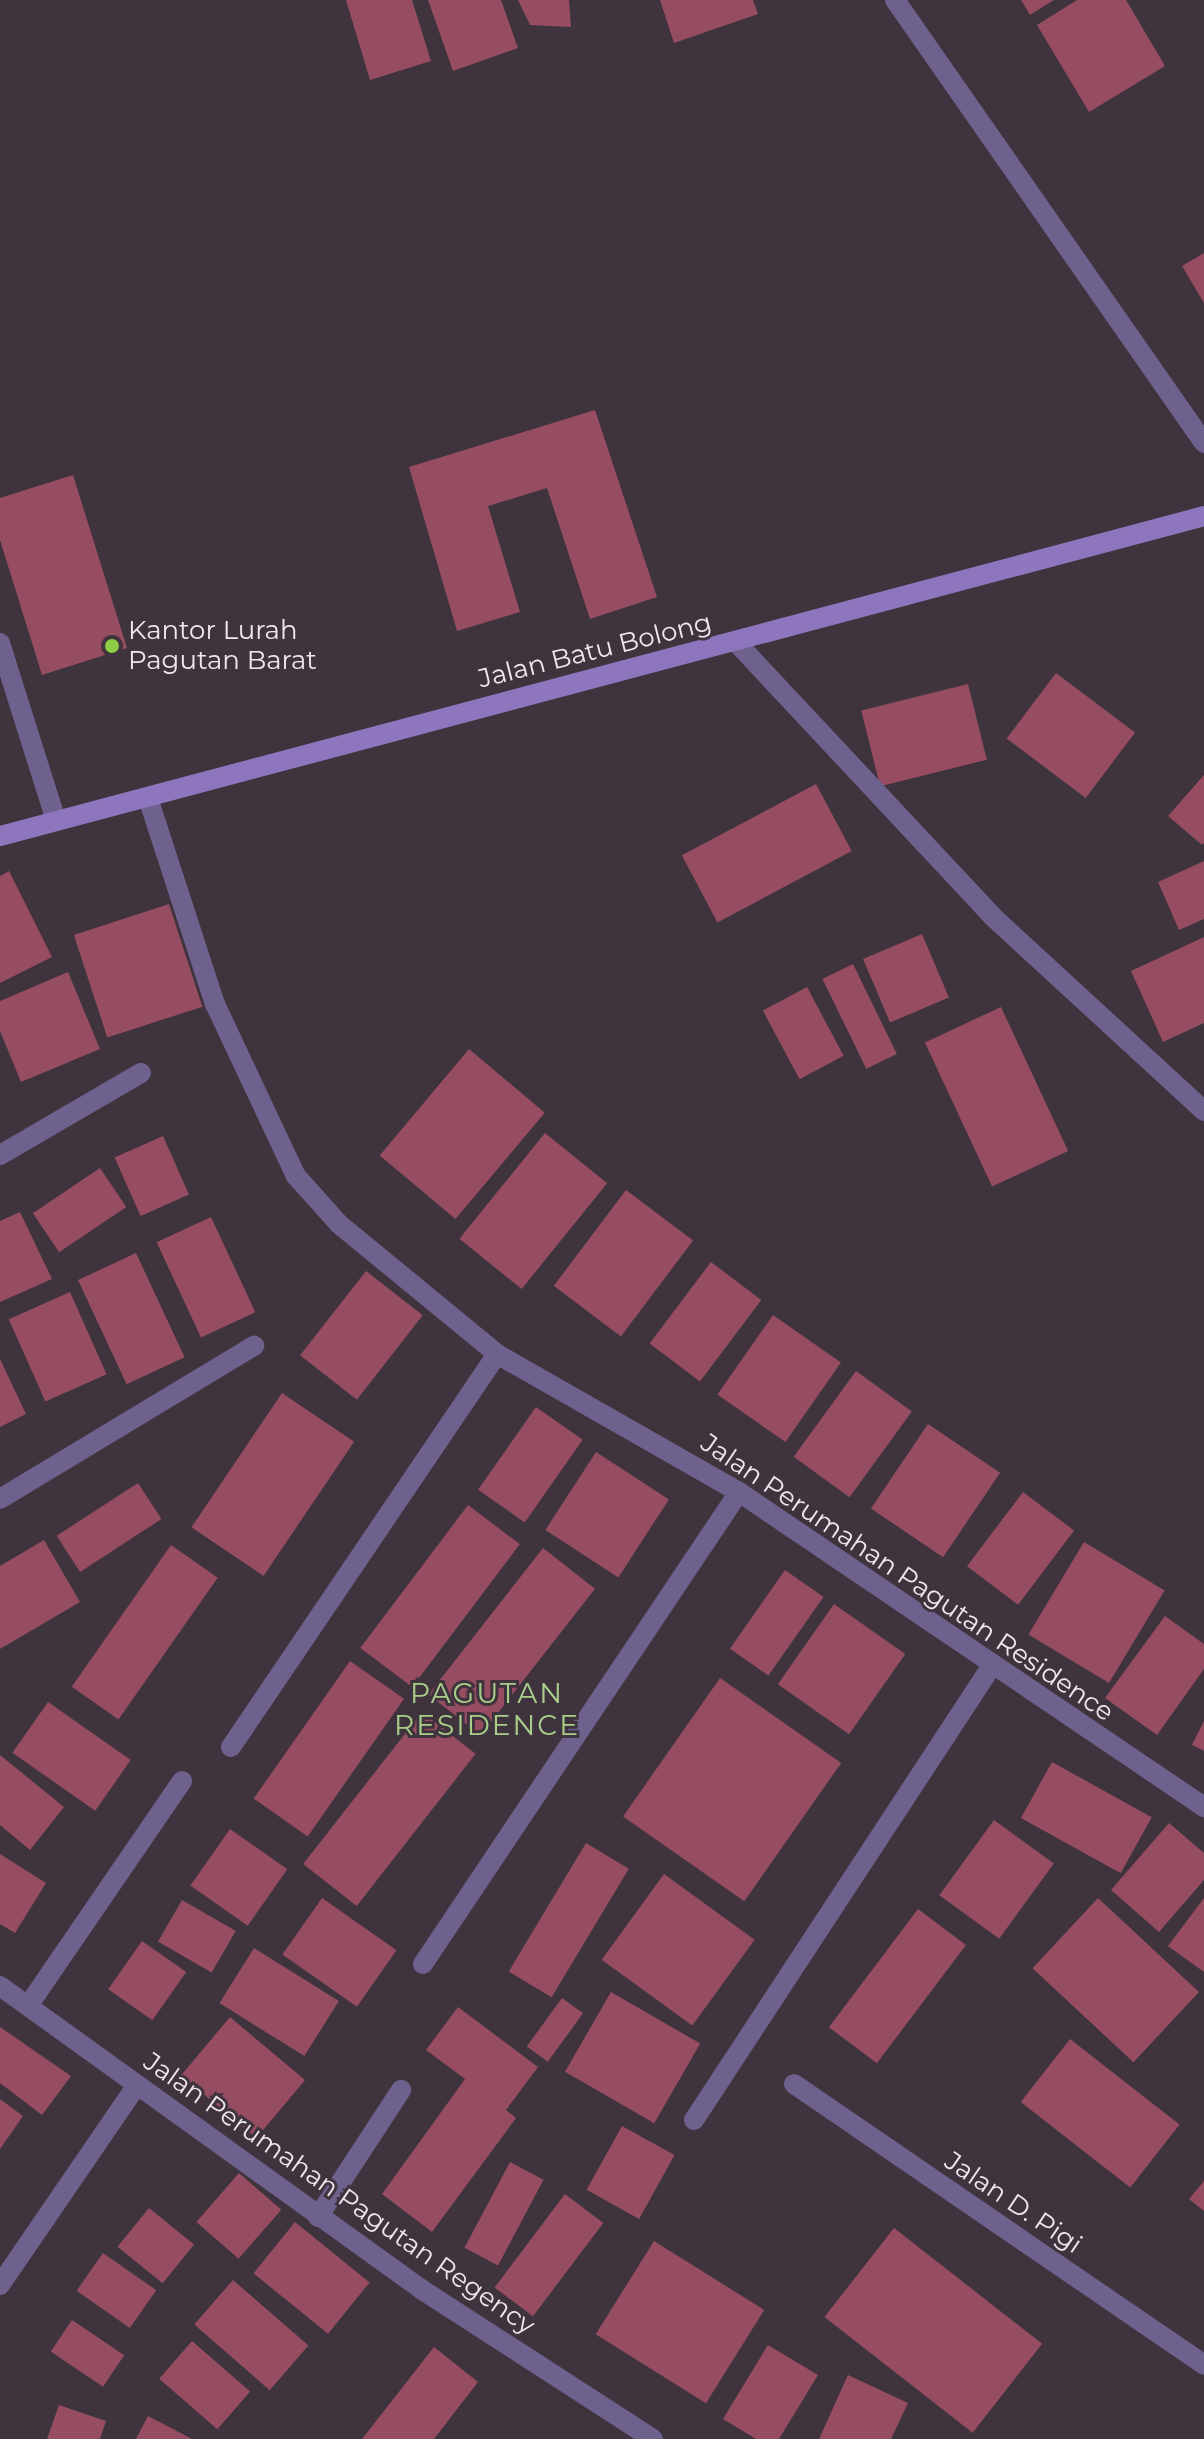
<!DOCTYPE html>
<html>
<head>
<meta charset="utf-8">
<style>
	body { margin:0 }
	#map { position:relative; width:1204px; height:2439px; overflow:hidden; background:#3f333d; font-family:Montserrat,sans-serif }
	div>[style] { position:absolute }
	.building>* { inset:0; background:#964d62; transform-origin:0 0 }
	.street>* { height:20px; margin:-10px; padding:0 10px; transform-origin:10px; border-radius:10px; background:#6f618e }
	.secondary>* { height:20px; margin:-10px; padding:0 10px; transform-origin:10px; border-radius:10px; background:#8e76be }
	.dots>* { width:22px; height:22px; translate:-50% -50%; box-sizing:border-box; border:4px solid #3f333d; border-radius:50% }
	span { translate:-50% -50%; white-space:nowrap; text-align:center; line-height:1.15; -webkit-text-stroke:6px #3f333d; paint-order:stroke }
	.poi-label { font-size:26px; color:#efe7ee }
	.left { translate:0 -50%; text-align:left }
	.street-label { font-size:26px; color:#efe7ee }
	.neighbourhood-label { font-size:28px; color:#a9ce8a; letter-spacing:2px }
</style>
</head>
<body>
<div id="map">
	<div class="building">
		<div style="clip-path:polygon(346px 0,412px 0,431px 61px,370px 80px)"></div>
		<div style="clip-path:polygon(428px 0,501px 0,518px 48px,453px 71px)"></div>
		<div style="clip-path:polygon(518px 0,569px 0,571px 27px,530px 25px)"></div>
		<div style="clip-path:polygon(660px 0,753px 0,758px 14px,674px 43px)"></div>
		<div style="clip-path:polygon(1021px 0,1054px 0,1030px 15px)"></div>
		<div style="clip-path:polygon(1077px 0,1126px 0,1165px 66px,1089px 112px,1037px 25px)"></div>
		<div style="clip-path:polygon(1204px 253px,1204px 303px,1182px 266px)"></div>
		<div style="clip-path:polygon(595px 410px,657px 597px,590px 619px,547px 488px,488px 506px,520px 612px,457px 631px,409px 467px)"></div>
		<div style="clip-path:polygon(73px 475px,127px 648px,42px 675px,0 540px,0 498px)"></div>
		<div style="left:1056px;top:673px;width:99px;height:82px;rotate:37deg"></div>
		<div style="left:968px;top:684px;width:78px;height:110px;rotate:76deg"></div>
		<div style="clip-path:polygon(1204px 775px,1204px 843px,1202px 845px,1168px 816px)"></div>
		<div style="left:816px;top:784px;width:76px;height:152px;rotate:62deg"></div>
		<div style="clip-path:polygon(1204px 861px,1204px 919px,1179px 930px,1158px 882px)"></div>
		<div style="clip-path:polygon(9px 871px,52px 957px,0 983px,0 876px)"></div>
		<div style="left:169px;top:904px;width:108px;height:100px;rotate:72deg"></div>
		<div style="left:922px;top:934px;width:69px;height:64px;rotate:67deg"></div>
		<div style="clip-path:polygon(1204px 937px,1204px 1023px,1163px 1042px,1131px 971px)"></div>
		<div style="left:853px;top:964px;width:100px;height:34px;rotate:64deg"></div>
		<div style="clip-path:polygon(68px 972px,100px 1049px,21px 1082px,0 1031px,0 1001px)"></div>
		<div style="left:807px;top:987px;width:78px;height:50px;rotate:62deg"></div>
		<div style="left:1001px;top:1007px;width:159px;height:84px;rotate:65deg"></div>
		<div style="left:469px;top:1049px;width:99px;height:139px;rotate:40deg"></div>
		<div style="left:545px;top:1133px;width:80px;height:136px;rotate:39deg"></div>
		<div style="left:163px;top:1136px;width:64px;height:53px;rotate:66deg"></div>
		<div style="left:100px;top:1168px;width:47px;height:81px;rotate:56deg"></div>
		<div style="left:626px;top:1190px;width:84px;height:120px;rotate:37deg"></div>
		<div style="clip-path:polygon(20px 1212px,52px 1279px,0 1302px,0 1221px)"></div>
		<div style="left:211px;top:1217px;width:105px;height:60px;rotate:65deg"></div>
		<div style="left:136px;top:1253px;width:115px;height:64px;rotate:65deg"></div>
		<div style="left:711px;top:1262px;width:63px;height:102px;rotate:37deg"></div>
		<div style="left:366px;top:1271px;width:72px;height:107px;rotate:38deg"></div>
		<div style="left:70px;top:1292px;width:90px;height:67px;rotate:66deg"></div>
		<div style="left:773px;top:1315px;width:83px;height:97px;rotate:35deg"></div>
		<div style="clip-path:polygon(0 1359px,26px 1414px,0 1427px)"></div>
		<div style="left:856px;top:1371px;width:69px;height:106px;rotate:36deg"></div>
		<div style="left:282px;top:1393px;width:87px;height:162px;rotate:34deg"></div>
		<div style="left:536px;top:1407px;width:57px;height:101px;rotate:35deg"></div>
		<div style="left:928px;top:1424px;width:87px;height:102px;rotate:34deg"></div>
		<div style="left:596px;top:1452px;width:87px;height:93px;rotate:33deg"></div>
		<div style="left:138px;top:1483px;width:43px;height:97px;rotate:57deg"></div>
		<div style="left:1023px;top:1492px;width:64px;height:93px;rotate:37deg"></div>
		<div style="left:468px;top:1505px;width:65px;height:179px;rotate:37deg"></div>
		<div style="clip-path:polygon(44px 1540px,80px 1602px,0 1649px,0 1566px)"></div>
		<div style="left:1084px;top:1542px;width:94px;height:108px;rotate:31deg"></div>
		<div style="left:171px;top:1545px;width:57px;height:173px;rotate:35deg"></div>
		<div style="left:543px;top:1548px;width:66px;height:186px;rotate:38deg"></div>
		<div style="left:785px;top:1570px;width:47px;height:96px;rotate:35deg"></div>
		<div style="left:834px;top:1604px;width:87px;height:98px;rotate:35deg"></div>
		<div style="clip-path:polygon(1165px 1616px,1204px 1644px,1204px 1669px,1157px 1735px,1105px 1698px)"></div>
		<div style="left:350px;top:1661px;width:66px;height:168px;rotate:35deg"></div>
		<div style="left:720px;top:1678px;width:148px;height:169px;rotate:35deg"></div>
		<div style="left:48px;top:1702px;width:101px;height:62px;rotate:35deg"></div>
		<div style="left:422px;top:1712px;width:68px;height:193px;rotate:38deg"></div>
		<div style="clip-path:polygon(1204px 1721px,1204px 1751px,1192px 1745px)"></div>
		<div style="clip-path:polygon(0 1755px,64px 1807px,30px 1850px,0 1825px)"></div>
		<div style="left:1052px;top:1762px;width:114px;height:64px;rotate:29deg"></div>
		<div style="left:994px;top:1820px;width:74px;height:93px;rotate:36deg"></div>
		<div style="clip-path:polygon(1169px 1823px,1204px 1853px,1204px 1880px,1159px 1932px,1111px 1890px)"></div>
		<div style="left:230px;top:1829px;width:70px;height:69px;rotate:35deg"></div>
		<div style="left:586px;top:1843px;width:50px;height:150px;rotate:31deg"></div>
		<div style="clip-path:polygon(0 1854px,46px 1883px,15px 1933px,0 1924px)"></div>
		<div style="left:664px;top:1874px;width:112px;height:106px;rotate:36deg"></div>
		<div style="left:322px;top:1898px;width:91px;height:69px;rotate:35deg"></div>
		<div style="left:1098px;top:1898px;width:138px;height:96px;rotate:43deg"></div>
		<div style="clip-path:polygon(1204px 1898px,1204px 1972px,1168px 1946px)"></div>
		<div style="left:182px;top:1900px;width:62px;height:48px;rotate:30deg"></div>
		<div style="left:918px;top:1909px;width:60px;height:148px;rotate:37deg"></div>
		<div style="left:142px;top:1941px;width:54px;height:59px;rotate:35deg"></div>
		<div style="left:254px;top:1948px;width:100px;height:65px;rotate:32deg"></div>
		<div style="left:611px;top:1992px;width:103px;height:92px;rotate:30deg"></div>
		<div style="left:562px;top:1998px;width:26px;height:60px;rotate:36deg"></div>
		<div style="clip-path:polygon(458px 2007px,538px 2067px,506px 2110px,516px 2118px,432px 2232px,382px 2194px,465px 2079px,426px 2050px)"></div>
		<div style="left:230px;top:2017px;width:98px;height:76px;rotate:40deg"></div>
		<div style="clip-path:polygon(0 2027px,71px 2076px,42px 2115px,0 2083px)"></div>
		<div style="left:1070px;top:2039px;width:139px;height:80px;rotate:38deg"></div>
		<div style="clip-path:polygon(0 2099px,23px 2116px,0 2149px)"></div>
		<div style="left:622px;top:2126px;width:60px;height:73px;rotate:29deg"></div>
		<div style="left:510px;top:2162px;width:38px;height:97px;rotate:28deg"></div>
		<div style="left:239px;top:2173px;width:56px;height:65px;rotate:41deg"></div>
		<div style="clip-path:polygon(1204px 2181px,1204px 2211px,1189px 2199px)"></div>
		<div style="left:565px;top:2194px;width:48px;height:117px;rotate:37deg"></div>
		<div style="left:149px;top:2208px;width:58px;height:50px;rotate:39deg"></div>
		<div style="left:295px;top:2222px;width:96px;height:66px;rotate:39deg"></div>
		<div style="left:894px;top:2228px;width:188px;height:113px;rotate:38deg"></div>
		<div style="left:654px;top:2241px;width:130px;height:110px;rotate:32deg"></div>
		<div style="left:103px;top:2253px;width:65px;height:46px;rotate:35deg"></div>
		<div style="left:233px;top:2280px;width:100px;height:59px;rotate:41deg"></div>
		<div style="left:72px;top:2320px;width:63px;height:38px;rotate:34deg"></div>
		<div style="left:192px;top:2341px;width:77px;height:50px;rotate:41deg"></div>
		<div style="clip-path:polygon(768px 2345px,818px 2375px,779px 2439px,756px 2439px,723px 2419px)"></div>
		<div style="clip-path:polygon(434px 2347px,478px 2382px,434px 2439px,362px 2439px)"></div>
		<div style="clip-path:polygon(848px 2375px,908px 2403px,891px 2439px,819px 2439px)"></div>
		<div style="clip-path:polygon(59px 2405px,106px 2421px,100px 2439px,47px 2439px)"></div>
		<div style="clip-path:polygon(148px 2416px,192px 2439px,136px 2439px)"></div>
	</div>
	<div class="street">
		<div style="left:895px;top:0;width:540px;rotate:55.1deg"></div>
		<div style="left:736px;top:642px;width:375px;rotate:46.9deg"></div>
		<div style="left:992px;top:916px;width:288px;rotate:42.6deg"></div>
		<div style="left:0;top:643px;width:182px;rotate:72.5deg"></div>
		<div style="left:148px;top:798px;width:217px;rotate:72deg"></div>
		<div style="left:215px;top:1004px;width:190px;rotate:64.8deg"></div>
		<div style="left:296px;top:1176px;width:64px;rotate:48.1deg"></div>
		<div style="left:339px;top:1224px;width:205px;rotate:39.4deg"></div>
		<div style="left:497px;top:1354px;width:279px;rotate:29.7deg"></div>
		<div style="left:739px;top:1492px;width:562px;rotate:34.11deg"></div>
		<div style="left:0;top:1155px;width:163px;rotate:-30.2deg"></div>
		<div style="left:0;top:1499px;width:297px;rotate:-31.1deg"></div>
		<div style="left:231px;top:1747px;width:475px;rotate:-55.9deg"></div>
		<div style="left:423px;top:1964px;width:568px;rotate:-56.2deg"></div>
		<div style="left:0;top:1986px;width:519px;rotate:35.74deg"></div>
		<div style="left:421px;top:2289px;width:276px;rotate:32.9deg"></div>
		<div style="left:30px;top:2003px;width:269px;rotate:-55.6deg"></div>
		<div style="left:794px;top:2084px;width:497px;rotate:34.4deg"></div>
		<div style="left:694px;top:2120px;width:545px;rotate:-56.75deg"></div>
		<div style="left:318px;top:2217px;width:152px;rotate:-56.8deg"></div>
		<div style="left:0;top:2285px;width:242px;rotate:-55.6deg"></div>
	</div>
	<div class="secondary">
		<div style="left:0;top:836px;width:1246px;rotate:-14.88deg"></div>
	</div>
	<div class="dots">
		<div style="left:112px;top:646px;background:#8dce44"></div>
	</div>
	<div class="poi-label">
		<span class="left" style="left:128px;top:646px">Kantor Lurah<br>Pagutan Barat</span>
	</div>
	<div class="street-label">
		<span style="left:595px;top:651px;rotate:-14deg">Jalan Batu Bolong</span>
		<span style="left:907px;top:1578px;rotate:34deg">Jalan Perumahan Pagutan Residence</span>
		<span style="left:339px;top:2194px;rotate:35deg">Jalan Perumahan Pagutan Regency</span>
		<span style="left:1013px;top:2203px;rotate:34deg">Jalan D. Pigi</span>
	</div>
	<div class="neighbourhood-label">
		<span style="left:487px;top:1709px">PAGUTAN<br>RESIDENCE</span>
	</div>
</div>
</body>
</html>
